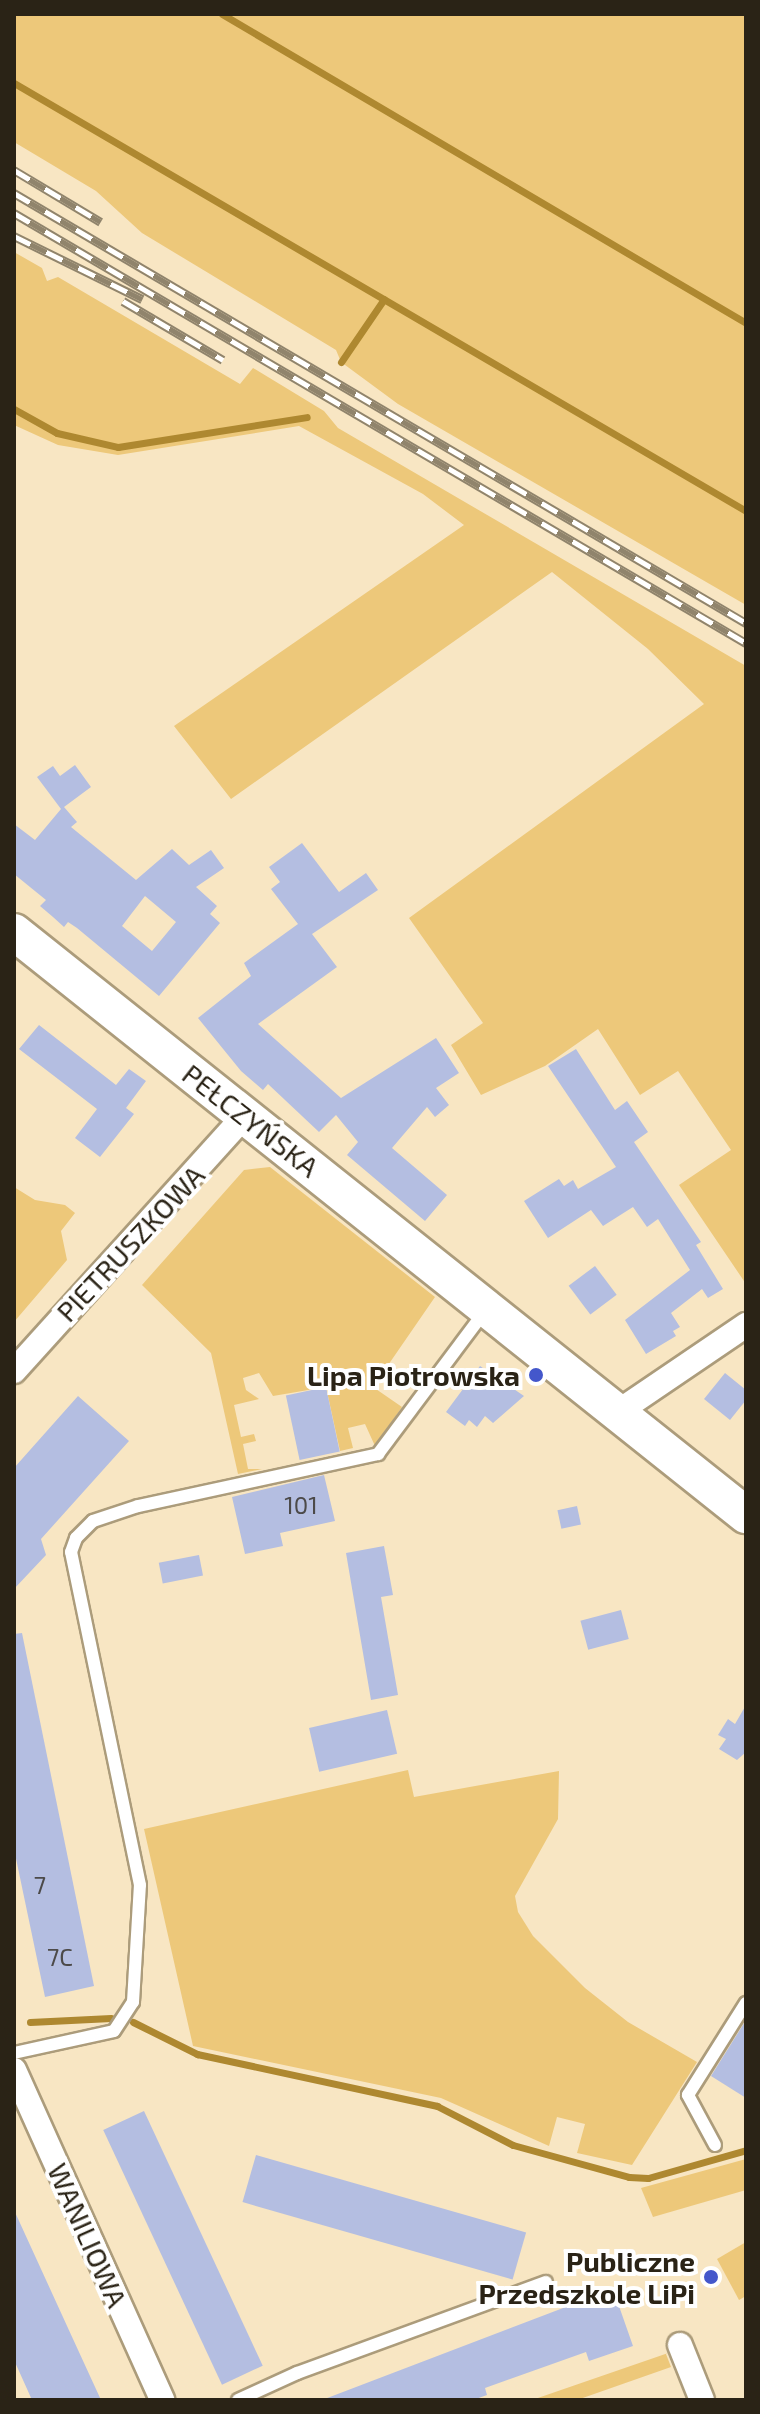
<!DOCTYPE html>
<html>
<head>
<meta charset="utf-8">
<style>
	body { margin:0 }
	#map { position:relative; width:760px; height:2414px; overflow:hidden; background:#f8e6c3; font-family:"Exo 2",sans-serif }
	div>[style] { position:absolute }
	.green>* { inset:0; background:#edc87a }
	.stream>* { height:7px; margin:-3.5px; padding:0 3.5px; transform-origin:3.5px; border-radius:3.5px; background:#ae8830 }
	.building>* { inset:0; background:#b4bee1; transform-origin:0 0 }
	.roads { filter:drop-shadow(2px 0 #ac9c7b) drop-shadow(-2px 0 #ac9c7b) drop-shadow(0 2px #ac9c7b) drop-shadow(0 -2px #ac9c7b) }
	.service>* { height:12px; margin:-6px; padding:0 6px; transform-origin:6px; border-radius:6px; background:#fff }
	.minor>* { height:24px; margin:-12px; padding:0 12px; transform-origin:12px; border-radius:12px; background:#fff }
	.secondary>* { height:36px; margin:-18px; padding:0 18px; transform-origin:18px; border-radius:18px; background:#fff }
	.rail>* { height:9px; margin-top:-4.5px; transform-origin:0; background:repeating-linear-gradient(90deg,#fff 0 18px,#90846c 0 36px); box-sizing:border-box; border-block:2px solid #90846c }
	.dots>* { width:22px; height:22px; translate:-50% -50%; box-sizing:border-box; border:4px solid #fff; border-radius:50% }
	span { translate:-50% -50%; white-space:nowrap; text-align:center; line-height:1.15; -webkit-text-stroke:8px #fff; paint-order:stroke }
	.number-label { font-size:24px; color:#4c4a49 }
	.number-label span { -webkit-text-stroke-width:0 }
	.street-label { font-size:28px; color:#2a2316 }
	.poi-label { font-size:28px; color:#2a2316; font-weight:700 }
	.right { translate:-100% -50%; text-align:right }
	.frame { position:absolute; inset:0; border:16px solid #2a2316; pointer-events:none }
</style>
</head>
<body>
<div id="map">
	<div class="green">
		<div style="clip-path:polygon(14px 14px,746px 14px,746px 605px,398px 404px,341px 362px,336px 350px,142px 233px,96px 191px,14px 142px)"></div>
		<div style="clip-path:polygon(14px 252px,42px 268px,47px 281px,58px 277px,240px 384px,253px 368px,324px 411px,338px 428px,746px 666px,746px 1284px,679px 1185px,731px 1150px,678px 1071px,640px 1095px,598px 1029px,545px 1066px,481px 1095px,451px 1045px,483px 1023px,409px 918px,704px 704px,648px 649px,552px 572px,231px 799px,174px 726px,464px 525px,423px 494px,299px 426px,118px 455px,58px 445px,14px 425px)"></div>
		<div style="clip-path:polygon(270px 1167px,435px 1297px,373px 1387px,402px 1407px,375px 1446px,365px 1424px,348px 1428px,353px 1448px,340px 1451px,326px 1387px,273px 1396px,259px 1373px,243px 1378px,246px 1390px,259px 1399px,234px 1405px,241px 1437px,254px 1434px,256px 1441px,243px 1444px,248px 1469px,262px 1469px,238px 1474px,211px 1353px,142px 1285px,244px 1170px)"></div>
		<div style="clip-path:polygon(14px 1187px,35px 1200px,65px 1205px,75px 1213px,61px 1231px,67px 1260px,14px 1322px)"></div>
		<div style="clip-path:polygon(408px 1770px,414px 1797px,559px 1771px,558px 1819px,515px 1896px,518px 1912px,533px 1936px,585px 1988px,628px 2022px,697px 2062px,632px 2165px,577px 2153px,585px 2124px,557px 2117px,549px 2146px,441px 2098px,193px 2046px,144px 1829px)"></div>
		<div style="clip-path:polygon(746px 2159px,746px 2190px,653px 2217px,641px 2188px)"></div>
		<div style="clip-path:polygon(746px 2242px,746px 2296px,739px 2300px,717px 2259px)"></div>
		<div style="clip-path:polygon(674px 2351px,666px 2354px,671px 2367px,577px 2400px,532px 2400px)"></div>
	</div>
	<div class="stream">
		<div style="left:222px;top:14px;width:608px;rotate:30.53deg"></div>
		<div style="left:14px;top:83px;width:848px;rotate:30.31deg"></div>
		<div style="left:341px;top:362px;width:76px;rotate:-55.7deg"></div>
		<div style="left:14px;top:409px;width:49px;rotate:29.2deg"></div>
		<div style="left:57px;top:433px;width:63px;rotate:12.9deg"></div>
		<div style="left:118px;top:447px;width:191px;rotate:-9deg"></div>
		<div style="left:30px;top:2022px;width:81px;rotate:-2.8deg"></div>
		<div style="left:133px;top:2022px;width:72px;rotate:26.6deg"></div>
		<div style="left:197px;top:2054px;width:246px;rotate:12.2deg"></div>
		<div style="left:437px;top:2106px;width:85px;rotate:27.2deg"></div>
		<div style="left:513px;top:2145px;width:120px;rotate:15.4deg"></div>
		<div style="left:629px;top:2177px;width:19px;rotate:3deg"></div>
		<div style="left:648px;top:2178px;width:102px;rotate:-15.9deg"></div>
	</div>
	<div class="building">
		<div style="clip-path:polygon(evenodd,75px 765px,91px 787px,64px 807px,77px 822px,71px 827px,136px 880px,172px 849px,189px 865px,211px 850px,224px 868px,196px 887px,217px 906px,210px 914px,220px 923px,159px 996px,77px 928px,68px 922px,64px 927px,53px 917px,40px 906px,46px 900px,14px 874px,14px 824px,35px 840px,61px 809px,37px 777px,53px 766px,60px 776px,75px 765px,145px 896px,176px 922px,152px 951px,122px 926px,145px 896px)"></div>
		<div style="clip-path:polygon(302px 843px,339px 892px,366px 873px,378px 890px,312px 934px,337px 967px,258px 1024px,341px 1098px,436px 1038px,459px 1073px,436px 1088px,449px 1105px,435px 1117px,427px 1107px,392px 1148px,447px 1195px,425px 1221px,347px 1155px,358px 1142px,336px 1115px,319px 1132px,268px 1084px,263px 1090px,241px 1071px,198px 1018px,251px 976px,244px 963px,298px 924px,271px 889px,280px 882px,269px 867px)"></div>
		<div style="clip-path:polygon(39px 1025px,116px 1085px,129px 1069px,146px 1081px,126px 1108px,134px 1114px,100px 1157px,75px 1138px,97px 1109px,19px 1049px)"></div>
		<div style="clip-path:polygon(576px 1049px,615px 1110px,627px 1101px,648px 1132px,634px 1142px,701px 1242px,696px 1245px,723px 1289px,708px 1298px,702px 1289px,671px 1313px,680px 1327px,673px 1331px,676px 1336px,646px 1354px,625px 1320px,690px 1270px,658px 1219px,647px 1227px,633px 1207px,603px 1226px,591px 1210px,548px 1238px,524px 1201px,559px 1179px,564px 1186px,573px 1180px,578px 1189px,616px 1167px,548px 1066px)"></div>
		<div style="left:595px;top:1266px;width:36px;height:33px;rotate:53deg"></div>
		<div style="clip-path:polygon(480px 1366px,524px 1396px,493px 1423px,485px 1416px,477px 1427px,469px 1420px,465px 1426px,446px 1412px)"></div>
		<div style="clip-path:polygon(725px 1373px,746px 1390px,746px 1400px,730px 1420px,704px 1399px)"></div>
		<div style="left:326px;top:1387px;width:66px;height:41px;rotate:78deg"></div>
		<div style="clip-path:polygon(78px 1396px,129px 1441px,41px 1539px,46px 1555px,14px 1589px,14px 1468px)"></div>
		<div style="clip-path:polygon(324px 1475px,335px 1521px,280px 1533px,283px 1546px,245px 1554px,232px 1497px)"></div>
		<div style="left:577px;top:1506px;width:19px;height:20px;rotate:78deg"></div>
		<div style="clip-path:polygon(384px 1546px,393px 1595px,381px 1597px,398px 1695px,371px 1700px,346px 1553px)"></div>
		<div style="left:199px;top:1555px;width:21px;height:41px;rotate:79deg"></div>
		<div style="left:621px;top:1610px;width:30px;height:42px;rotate:75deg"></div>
		<div style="clip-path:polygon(22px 1633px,94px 1986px,45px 1997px,14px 1849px,14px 1634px)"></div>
		<div style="clip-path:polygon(746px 1705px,746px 1752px,737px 1760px,719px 1749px,726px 1739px,718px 1735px,728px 1719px,735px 1724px)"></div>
		<div style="left:387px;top:1710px;width:45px;height:80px;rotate:77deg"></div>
		<div style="clip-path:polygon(746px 2020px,746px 2098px,711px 2076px)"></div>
		<div style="left:144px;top:2111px;width:281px;height:45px;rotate:65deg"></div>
		<div style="left:256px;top:2155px;width:281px;height:49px;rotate:16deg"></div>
		<div style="clip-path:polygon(14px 2210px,73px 2339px,101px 2400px,32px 2400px,14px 2360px)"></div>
		<div style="clip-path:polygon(613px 2289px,633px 2346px,589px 2361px,586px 2352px,485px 2388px,487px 2395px,473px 2400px,322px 2400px)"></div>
	</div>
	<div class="roads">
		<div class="service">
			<div style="left:14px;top:2053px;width:102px;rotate:-12.4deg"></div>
			<div style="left:114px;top:2031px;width:35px;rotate:-57deg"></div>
			<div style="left:133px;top:2002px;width:117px;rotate:-86.6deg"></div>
			<div style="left:140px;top:1885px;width:340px;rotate:-101.7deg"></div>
			<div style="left:71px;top:1552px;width:15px;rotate:-70deg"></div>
			<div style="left:76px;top:1538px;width:24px;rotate:-45deg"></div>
			<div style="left:93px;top:1521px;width:47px;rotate:-18.4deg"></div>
			<div style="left:138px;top:1506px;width:246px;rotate:-12.2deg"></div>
			<div style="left:378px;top:1454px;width:179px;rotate:-53.2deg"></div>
			<div style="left:715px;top:2145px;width:57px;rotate:-118.4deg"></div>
			<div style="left:688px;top:2095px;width:109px;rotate:-57.8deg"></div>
			<div style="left:238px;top:2400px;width:65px;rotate:-24.6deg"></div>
			<div style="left:297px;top:2373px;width:265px;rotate:-20.1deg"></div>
		</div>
		<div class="minor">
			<div style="left:14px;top:1371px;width:345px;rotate:-47.9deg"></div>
			<div style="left:618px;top:1412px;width:155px;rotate:-34.2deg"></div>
			<div style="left:14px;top:2070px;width:362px;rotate:65.8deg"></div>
			<div style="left:680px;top:2345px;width:59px;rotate:68.2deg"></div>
		</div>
		<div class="secondary">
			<div style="left:14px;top:932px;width:936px;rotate:38.54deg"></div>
		</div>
	</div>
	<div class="rail">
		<div style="left:14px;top:170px;width:101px;rotate:30.9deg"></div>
		<div style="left:14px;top:193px;width:849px;rotate:30.43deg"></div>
		<div style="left:14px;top:213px;width:849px;rotate:30.43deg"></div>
		<div style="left:14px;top:236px;width:143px;rotate:26.2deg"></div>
		<div style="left:123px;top:301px;width:116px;rotate:30.5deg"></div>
	</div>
	<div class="dots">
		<div style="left:536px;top:1375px;background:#4457cb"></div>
		<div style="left:711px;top:2277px;background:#4457cb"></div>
	</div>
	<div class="number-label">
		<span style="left:301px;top:1505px">101</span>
		<span style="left:40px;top:1885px">7</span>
		<span style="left:60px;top:1957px">7C</span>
	</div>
	<div class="street-label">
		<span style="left:251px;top:1120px;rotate:38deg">PEŁCZYŃSKA</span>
		<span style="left:130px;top:1243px;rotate:-47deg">PIETRUSZKOWA</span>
		<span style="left:88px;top:2235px;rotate:66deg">WANILIOWA</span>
	</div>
	<div class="poi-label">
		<span class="right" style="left:520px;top:1375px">Lipa Piotrowska</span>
		<span class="right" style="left:695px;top:2277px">Publiczne<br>Przedszkole LiPi</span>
	</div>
	<div class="frame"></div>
</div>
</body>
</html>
